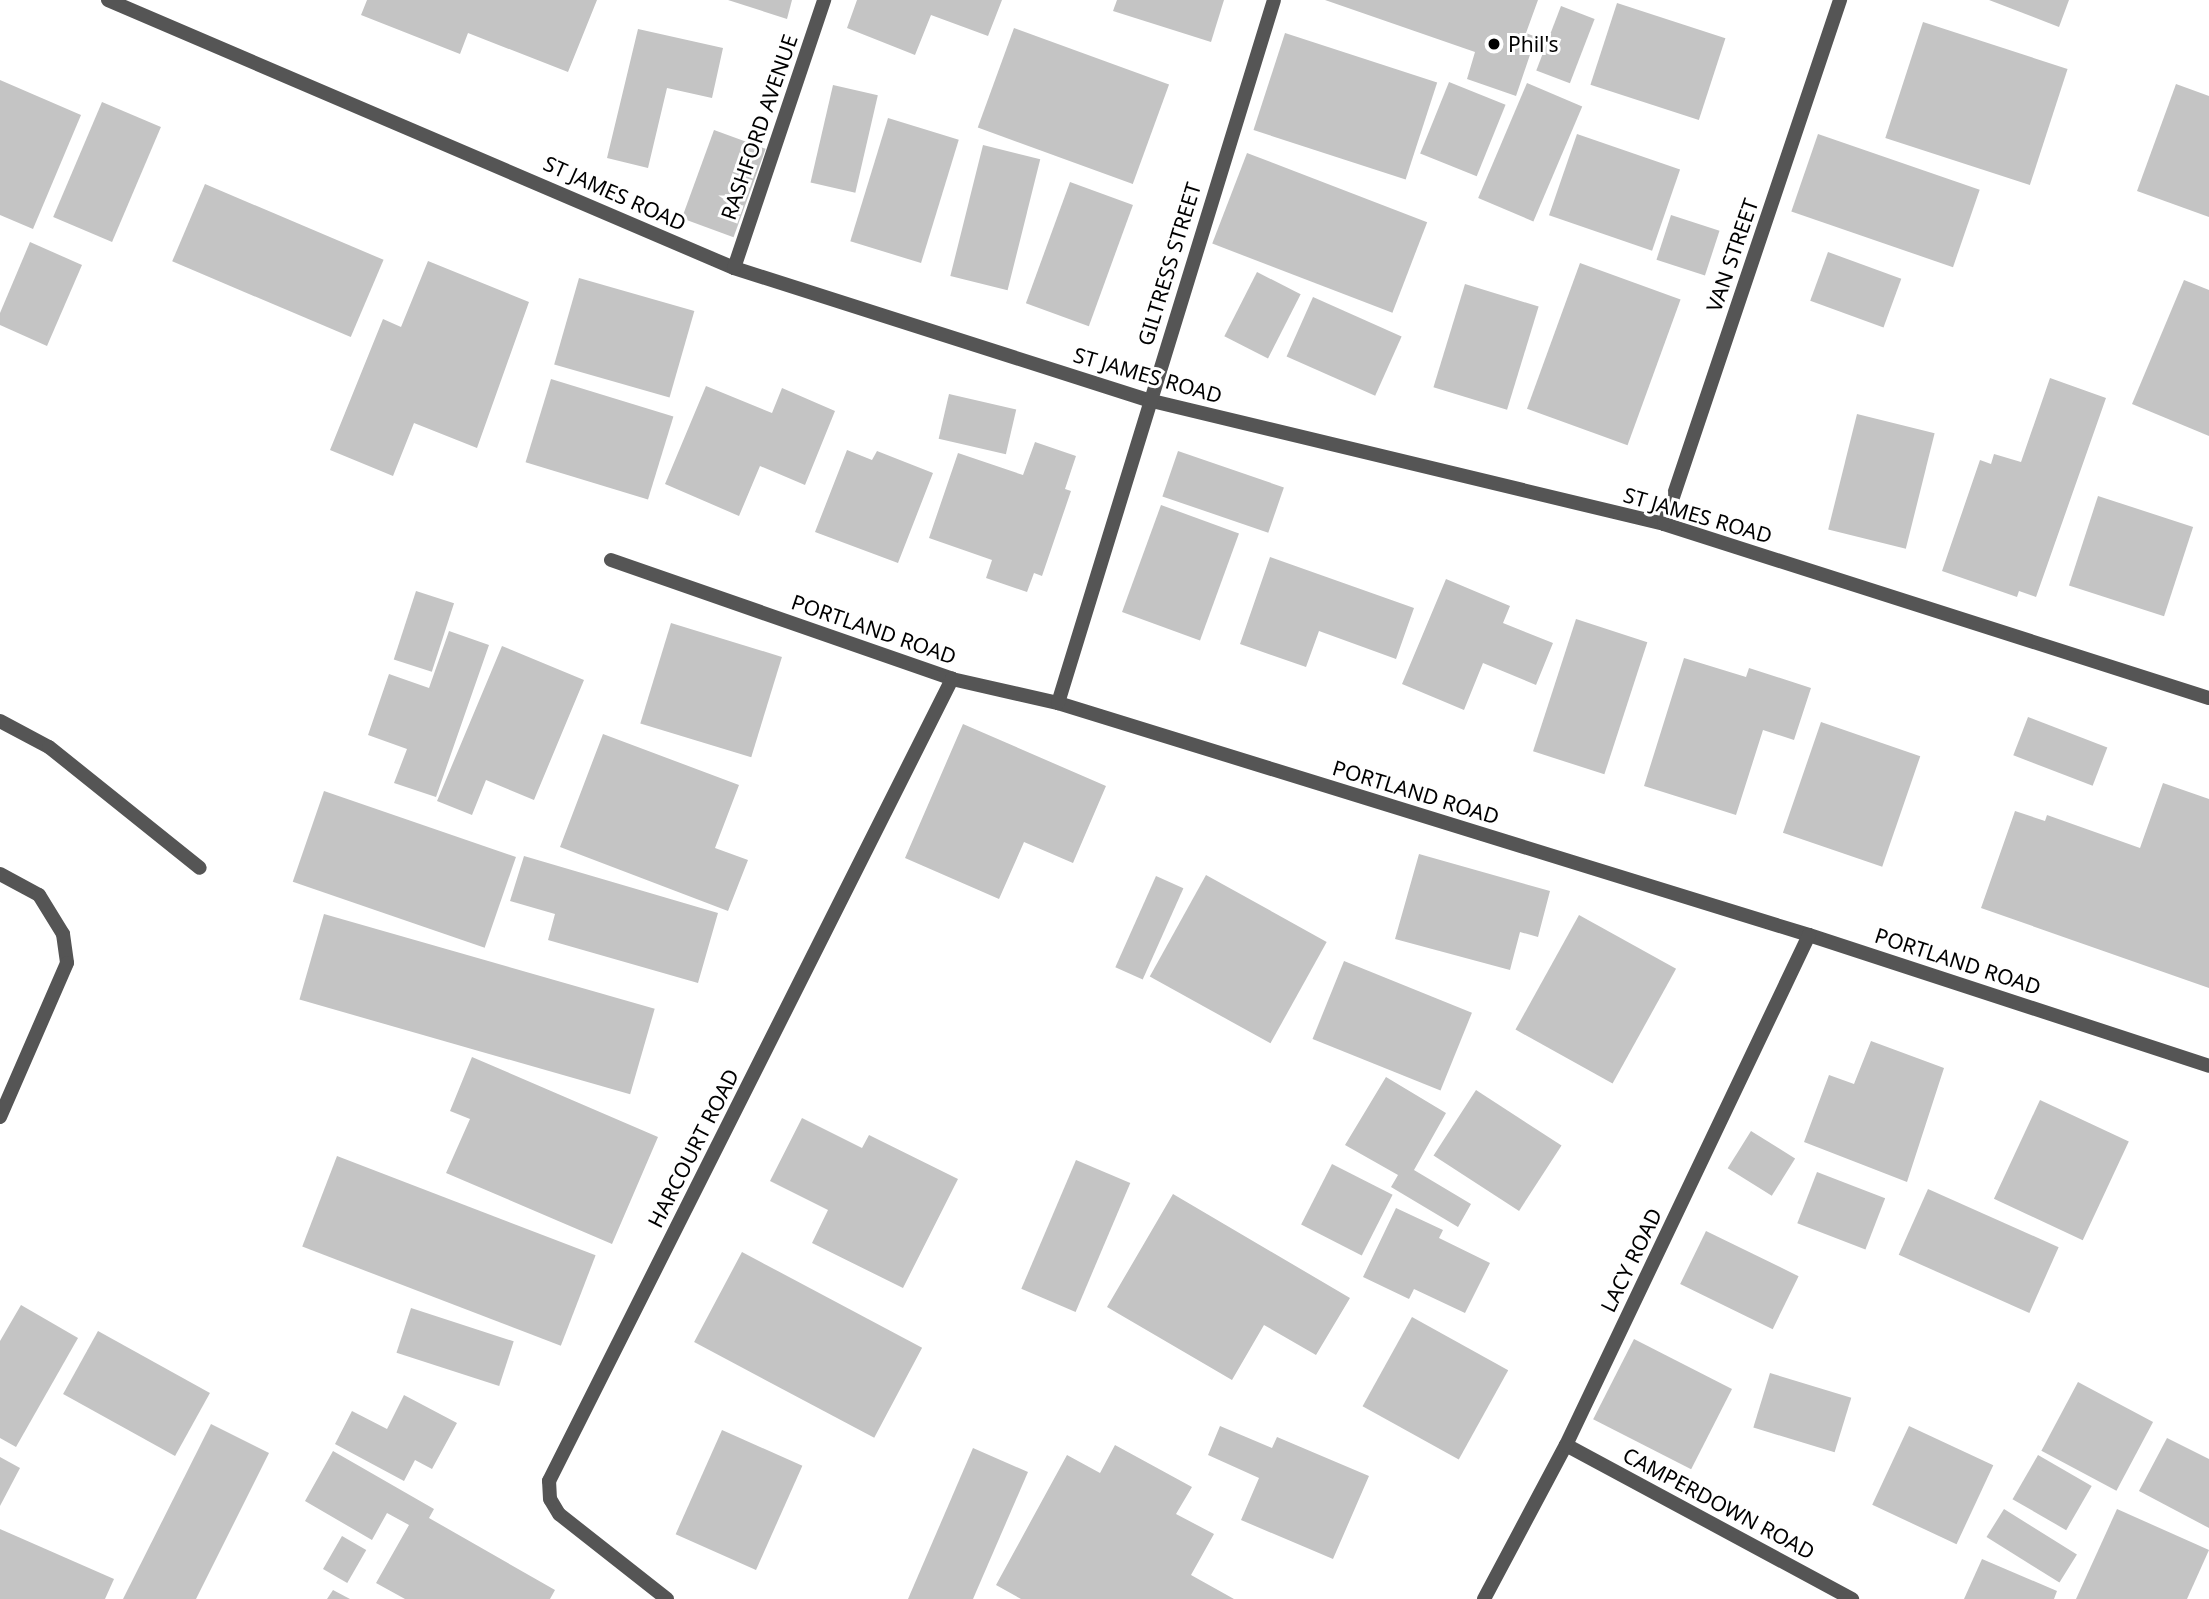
<!DOCTYPE html>
<html>
<head>
<meta charset="utf-8">
<style>
	body { margin:0 }
	#map { position:relative; width:2209px; height:1599px; overflow:hidden; background:#fff; font-family:"Noto Sans",sans-serif }
	div>[style] { position:absolute }
	.building>* { inset:0; background:#c4c4c4; transform-origin:0 0 }
	.service>* { height:14px; margin:-7px; padding:0 7px; transform-origin:7px; border-radius:7px; background:#555 }
	.minor>* { height:14px; margin:-7px; padding:0 7px; transform-origin:7px; border-radius:7px; background:#555 }
	.dots>* { width:19px; height:19px; translate:-50% -50%; box-sizing:border-box; border:4px solid #fff; border-radius:50% }
	span { translate:-50% -50%; white-space:nowrap; text-align:center; line-height:1.15; -webkit-text-stroke:6px #fff; paint-order:stroke }
	.poi-label { font-size:21px; color:#000 }
	.left { translate:0 -50%; text-align:left }
	.street-label { font-size:21px; color:#000 }
</style>
</head>
<body>
<div id="map">
	<div class="building">
		<div style="clip-path:polygon(367px 0,597px 0,568px 72px,468px 33px,460px 54px,361px 15px)"></div>
		<div style="clip-path:polygon(728px 0,792px 0,787px 19px)"></div>
		<div style="clip-path:polygon(857px 0,1002px 0,988px 36px,931px 15px,915px 55px,847px 28px)"></div>
		<div style="clip-path:polygon(1117px 0,1224px 0,1211px 42px,1113px 11px)"></div>
		<div style="clip-path:polygon(1325px 0,1538px 0,1526px 33px,1536px 37px,1516px 96px,1467px 79px,1475px 52px)"></div>
		<div style="clip-path:polygon(1989px 0,2069px 0,2059px 27px)"></div>
		<div style="left:1617px;top:3px;width:114px;height:86px;rotate:18deg"></div>
		<div style="left:1561px;top:6px;width:36px;height:69px;rotate:21deg"></div>
		<div style="left:1923px;top:22px;width:152px;height:122px;rotate:18deg"></div>
		<div style="left:1014px;top:28px;width:165px;height:106px;rotate:20deg"></div>
		<div style="clip-path:polygon(638px 29px,723px 48px,712px 98px,667px 88px,648px 168px,607px 158px)"></div>
		<div style="left:1285px;top:33px;width:160px;height:102px;rotate:18deg"></div>
		<div style="clip-path:polygon(0 80px,81px 115px,33px 229px,0 215px)"></div>
		<div style="left:1449px;top:82px;width:61px;height:77px;rotate:22deg"></div>
		<div style="left:1527px;top:83px;width:60px;height:125px;rotate:23deg"></div>
		<div style="clip-path:polygon(2176px 84px,2209px 96px,2209px 217px,2137px 191px)"></div>
		<div style="left:833px;top:85px;width:46px;height:100px;rotate:13deg"></div>
		<div style="left:102px;top:102px;width:64px;height:125px;rotate:23deg"></div>
		<div style="left:888px;top:118px;width:74px;height:129px;rotate:17deg"></div>
		<div style="left:714px;top:130px;width:55px;height:94px;rotate:20deg"></div>
		<div style="left:1577px;top:134px;width:109px;height:86px;rotate:19deg"></div>
		<div style="left:1818px;top:134px;width:171px;height:82px;rotate:19deg"></div>
		<div style="left:983px;top:145px;width:59px;height:135px;rotate:14deg"></div>
		<div style="left:1247px;top:153px;width:193px;height:97px;rotate:21deg"></div>
		<div style="left:1070px;top:182px;width:67px;height:129px;rotate:20deg"></div>
		<div style="left:205px;top:184px;width:194px;height:84px;rotate:23deg"></div>
		<div style="left:1671px;top:215px;width:51px;height:47px;rotate:18deg"></div>
		<div style="clip-path:polygon(30px 242px,82px 265px,47px 346px,0 325px,0 313px)"></div>
		<div style="left:1828px;top:252px;width:78px;height:52px;rotate:20deg"></div>
		<div style="clip-path:polygon(428px 261px,529px 302px,477px 448px,414px 423px,393px 476px,330px 450px,383px 319px,401px 327px)"></div>
		<div style="left:1580px;top:263px;width:107px;height:155px;rotate:20deg"></div>
		<div style="left:1257px;top:272px;width:49px;height:72px;rotate:27deg"></div>
		<div style="left:579px;top:278px;width:120px;height:90px;rotate:16deg"></div>
		<div style="clip-path:polygon(2184px 280px,2209px 290px,2209px 436px,2132px 404px)"></div>
		<div style="left:1465px;top:284px;width:77px;height:108px;rotate:17deg"></div>
		<div style="left:1313px;top:297px;width:97px;height:65px;rotate:24deg"></div>
		<div style="clip-path:polygon(2050px 378px,2106px 398px,2036px 597px,2019px 591px,2017px 597px,1942px 571px,1980px 460px,1991px 464px,1994px 454px,2021px 462px)"></div>
		<div style="left:551px;top:379px;width:128px;height:87px;rotate:17deg"></div>
		<div style="clip-path:polygon(706px 386px,772px 413px,782px 388px,835px 411px,805px 485px,760px 466px,739px 516px,665px 484px)"></div>
		<div style="left:949px;top:394px;width:69px;height:46px;rotate:13deg"></div>
		<div style="left:1857px;top:414px;width:80px;height:119px;rotate:14deg"></div>
		<div style="clip-path:polygon(1035px 442px,1076px 456px,1065px 489px,1071px 491px,1042px 576px,1034px 573px,1027px 592px,986px 578px,992px 560px,929px 538px,958px 453px,1023px 475px)"></div>
		<div style="clip-path:polygon(847px 450px,872px 460px,877px 451px,933px 473px,898px 563px,815px 532px)"></div>
		<div style="left:1178px;top:451px;width:112px;height:48px;rotate:19deg"></div>
		<div style="left:2098px;top:496px;width:100px;height:94px;rotate:18deg"></div>
		<div style="left:1161px;top:505px;width:83px;height:114px;rotate:20deg"></div>
		<div style="clip-path:polygon(1270px 557px,1414px 608px,1396px 659px,1319px 631px,1306px 667px,1240px 644px)"></div>
		<div style="clip-path:polygon(1446px 579px,1510px 606px,1503px 623px,1553px 643px,1536px 685px,1483px 663px,1464px 710px,1402px 684px)"></div>
		<div style="left:416px;top:591px;width:40px;height:72px;rotate:18deg"></div>
		<div style="left:1576px;top:619px;width:75px;height:139px;rotate:18deg"></div>
		<div style="left:671px;top:623px;width:116px;height:105px;rotate:17deg"></div>
		<div style="clip-path:polygon(449px 631px,489px 645px,436px 797px,394px 783px,407px 749px,368px 735px,389px 674px,429px 688px)"></div>
		<div style="clip-path:polygon(502px 646px,584px 680px,534px 800px,486px 780px,472px 815px,437px 801px)"></div>
		<div style="clip-path:polygon(1684px 658px,1746px 677px,1749px 668px,1811px 688px,1794px 740px,1763px 730px,1736px 815px,1644px 786px)"></div>
		<div style="left:2028px;top:717px;width:85px;height:41px;rotate:21deg"></div>
		<div style="left:1821px;top:722px;width:105px;height:117px;rotate:19deg"></div>
		<div style="clip-path:polygon(963px 724px,1106px 786px,1073px 863px,1024px 842px,999px 899px,905px 858px)"></div>
		<div style="clip-path:polygon(603px 734px,739px 785px,715px 848px,748px 860px,728px 911px,560px 847px)"></div>
		<div style="clip-path:polygon(2163px 783px,2209px 799px,2209px 988px,1981px 908px,2015px 811px,2045px 821px,2047px 815px,2140px 848px)"></div>
		<div style="left:324px;top:791px;width:203px;height:96px;rotate:19deg"></div>
		<div style="clip-path:polygon(1419px 854px,1550px 891px,1538px 937px,1520px 932px,1510px 970px,1395px 939px)"></div>
		<div style="clip-path:polygon(524px 856px,718px 913px,698px 983px,548px 940px,555px 914px,510px 901px)"></div>
		<div style="left:1206px;top:875px;width:138px;height:116px;rotate:29deg"></div>
		<div style="left:1156px;top:876px;width:30px;height:100px;rotate:24deg"></div>
		<div style="left:324px;top:914px;width:344px;height:89px;rotate:16deg"></div>
		<div style="left:1579px;top:915px;width:111px;height:131px;rotate:29deg"></div>
		<div style="left:1344px;top:961px;width:138px;height:84px;rotate:22deg"></div>
		<div style="clip-path:polygon(1871px 1041px,1944px 1068px,1907px 1182px,1804px 1142px,1829px 1075px,1854px 1084px)"></div>
		<div style="clip-path:polygon(472px 1057px,658px 1137px,612px 1244px,446px 1173px,470px 1119px,450px 1111px)"></div>
		<div style="clip-path:polygon(1386px 1077px,1446px 1113px,1414px 1170px,1471px 1204px,1458px 1227px,1391px 1187px,1398px 1175px,1345px 1145px)"></div>
		<div style="left:1476px;top:1090px;width:102px;height:78px;rotate:33deg"></div>
		<div style="left:2040px;top:1100px;width:98px;height:109px;rotate:25deg"></div>
		<div style="clip-path:polygon(802px 1118px,862px 1148px,869px 1135px,958px 1179px,903px 1288px,812px 1243px,828px 1210px,770px 1181px)"></div>
		<div style="left:1751px;top:1131px;width:52px;height:44px;rotate:32deg"></div>
		<div style="left:337px;top:1156px;width:277px;height:97px;rotate:21deg"></div>
		<div style="left:1076px;top:1160px;width:59px;height:140px;rotate:23deg"></div>
		<div style="left:1332px;top:1164px;width:68px;height:68px;rotate:27deg"></div>
		<div style="left:1817px;top:1172px;width:73px;height:55px;rotate:21deg"></div>
		<div style="left:1928px;top:1189px;width:143px;height:72px;rotate:24deg"></div>
		<div style="clip-path:polygon(1173px 1194px,1350px 1298px,1316px 1355px,1264px 1325px,1232px 1380px,1107px 1307px)"></div>
		<div style="clip-path:polygon(1396px 1208px,1443px 1230px,1439px 1238px,1490px 1263px,1465px 1313px,1414px 1289px,1409px 1299px,1363px 1277px)"></div>
		<div style="left:1706px;top:1231px;width:103px;height:59px;rotate:26deg"></div>
		<div style="left:742px;top:1252px;width:204px;height:102px;rotate:28deg"></div>
		<div style="clip-path:polygon(21px 1305px,78px 1338px,16px 1447px,0 1438px,0 1341px)"></div>
		<div style="left:411px;top:1308px;width:108px;height:47px;rotate:18deg"></div>
		<div style="left:1412px;top:1317px;width:110px;height:102px;rotate:29deg"></div>
		<div style="left:98px;top:1331px;width:128px;height:72px;rotate:29deg"></div>
		<div style="left:1634px;top:1339px;width:110px;height:90px;rotate:27deg"></div>
		<div style="left:1770px;top:1373px;width:85px;height:57px;rotate:17deg"></div>
		<div style="left:2078px;top:1382px;width:85px;height:78px;rotate:28deg"></div>
		<div style="clip-path:polygon(404px 1395px,457px 1423px,432px 1469px,415px 1460px,404px 1481px,335px 1444px,352px 1411px,387px 1429px)"></div>
		<div style="clip-path:polygon(211px 1424px,269px 1453px,196px 1599px,123px 1599px)"></div>
		<div style="clip-path:polygon(1220px 1426px,1272px 1448px,1277px 1437px,1369px 1476px,1333px 1559px,1241px 1520px,1259px 1478px,1208px 1455px)"></div>
		<div style="left:1909px;top:1426px;width:93px;height:87px;rotate:25deg"></div>
		<div style="left:722px;top:1430px;width:88px;height:114px;rotate:24deg"></div>
		<div style="clip-path:polygon(2167px 1438px,2209px 1459px,2209px 1528px,2139px 1491px)"></div>
		<div style="clip-path:polygon(1115px 1445px,1192px 1487px,1176px 1514px,1214px 1534px,1191px 1575px,1234px 1599px,1021px 1599px,996px 1585px,1067px 1455px,1100px 1473px)"></div>
		<div style="clip-path:polygon(973px 1448px,1028px 1472px,973px 1599px,908px 1599px)"></div>
		<div style="clip-path:polygon(333px 1451px,434px 1509px,429px 1518px,555px 1590px,550px 1599px,405px 1599px,376px 1583px,409px 1525px,387px 1513px,372px 1540px,305px 1501px)"></div>
		<div style="left:2038px;top:1455px;width:62px;height:51px;rotate:30deg"></div>
		<div style="clip-path:polygon(0 1457px,20px 1468px,0 1506px)"></div>
		<div style="left:2004px;top:1509px;width:86px;height:33px;rotate:32deg"></div>
		<div style="clip-path:polygon(2117px 1509px,2209px 1550px,2187px 1599px,2076px 1599px)"></div>
		<div style="clip-path:polygon(0 1529px,114px 1579px,105px 1599px,0 1599px)"></div>
		<div style="left:342px;top:1536px;width:28px;height:38px;rotate:30deg"></div>
		<div style="clip-path:polygon(1982px 1559px,2057px 1591px,2054px 1599px,1964px 1599px)"></div>
		<div style="clip-path:polygon(333px 1590px,350px 1599px,327px 1599px)"></div>
	</div>
	<div class="service">
		<div style="left:0;top:721px;width:55px;rotate:28deg"></div>
		<div style="left:49px;top:747px;width:193px;rotate:38.7deg"></div>
		<div style="left:0;top:874px;width:44px;rotate:28.3deg"></div>
		<div style="left:39px;top:895px;width:46px;rotate:58.4deg"></div>
		<div style="left:63px;top:934px;width:29px;rotate:82deg"></div>
		<div style="left:67px;top:963px;width:168px;rotate:113.5deg"></div>
	</div>
	<div class="minor">
		<div style="left:108px;top:0;width:681px;rotate:23.18deg"></div>
		<div style="left:734px;top:268px;width:435px;rotate:17.7deg"></div>
		<div style="left:1148px;top:400px;width:531px;rotate:13.51deg"></div>
		<div style="left:1664px;top:524px;width:572px;rotate:17.71deg"></div>
		<div style="left:734px;top:268px;width:283px;rotate:-71.4deg"></div>
		<div style="left:1664px;top:524px;width:553px;rotate:-71.43deg"></div>
		<div style="left:611px;top:560px;width:361px;rotate:19.2deg"></div>
		<div style="left:952px;top:679px;width:109px;rotate:12.8deg"></div>
		<div style="left:1058px;top:703px;width:786px;rotate:17.17deg"></div>
		<div style="left:1809px;top:935px;width:421px;rotate:18.1deg"></div>
		<div style="left:1058px;top:703px;width:735px;rotate:-72.92deg"></div>
		<div style="left:1566px;top:1445px;width:325px;rotate:28.3deg"></div>
		<div style="left:667px;top:1599px;width:137px;rotate:-141.8deg"></div>
		<div style="left:559px;top:1514px;width:17px;rotate:-121deg"></div>
		<div style="left:550px;top:1499px;width:18px;rotate:-93deg"></div>
		<div style="left:549px;top:1481px;width:898px;rotate:-63.32deg"></div>
		<div style="left:1484px;top:1599px;width:174px;rotate:-62deg"></div>
		<div style="left:1566px;top:1445px;width:565px;rotate:-64.52deg"></div>
	</div>
	<div class="dots">
		<div style="left:1494px;top:44px;background:#000"></div>
	</div>
	<div class="poi-label">
		<span class="left" style="left:1508px;top:44px">Phil's</span>
	</div>
	<div class="street-label">
		<span style="left:759px;top:127px;rotate:-71deg">RASHFORD AVENUE</span>
		<span style="left:615px;top:193px;rotate:24deg">ST JAMES ROAD</span>
		<span style="left:1732px;top:255px;rotate:-71deg">VAN STREET</span>
		<span style="left:1169px;top:264px;rotate:-73deg">GILTRESS STREET</span>
		<span style="left:1148px;top:375px;rotate:16deg">ST JAMES ROAD</span>
		<span style="left:1698px;top:515px;rotate:16deg">ST JAMES ROAD</span>
		<span style="left:874px;top:629px;rotate:19deg">PORTLAND ROAD</span>
		<span style="left:1416px;top:792px;rotate:17deg">PORTLAND ROAD</span>
		<span style="left:1958px;top:961px;rotate:18deg">PORTLAND ROAD</span>
		<span style="left:693px;top:1148px;rotate:-63deg">HARCOURT ROAD</span>
		<span style="left:1631px;top:1260px;rotate:-64deg">LACY ROAD</span>
		<span style="left:1719px;top:1503px;rotate:28deg">CAMPERDOWN ROAD</span>
	</div>
</div>
</body>
</html>
